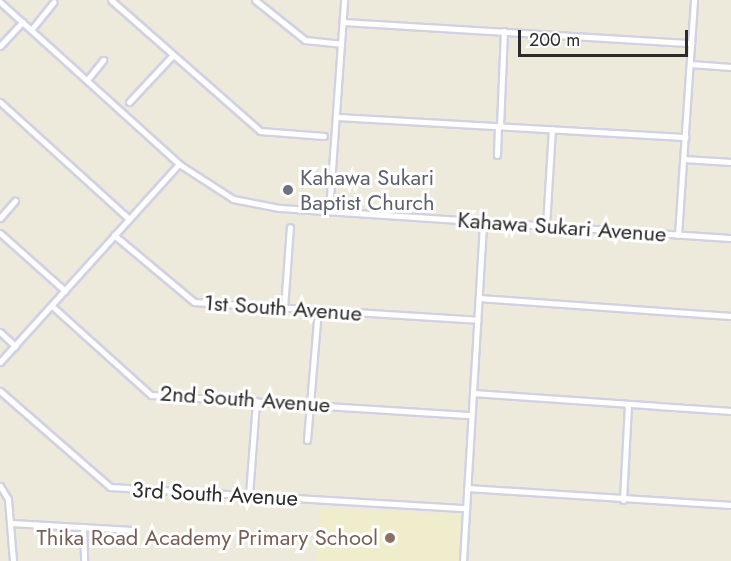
<!DOCTYPE html>
<html>
<head>
<meta charset="utf-8">
<style>
	body { margin:0 }
	#map { position:relative; width:731px; height:561px; overflow:hidden; background:#edeadc; font-family:Jost,sans-serif }
	div>[style] { position:absolute }
	.education>* { inset:0; background:#efedcb; transform-origin:0 0 }
	.roads { filter:drop-shadow(2px 0 #d2d1e4) drop-shadow(-2px 0 #d2d1e4) drop-shadow(0 2px #d2d1e4) drop-shadow(0 -2px #d2d1e4) }
	.street>* { height:5px; margin:-2.5px; padding:0 2.5px; transform-origin:2.5px; border-radius:2.5px; background:#fff }
	.dots>* { width:16px; height:16px; translate:-50% -50%; box-sizing:border-box; border:3px solid #fff; border-radius:50% }
	span { translate:-50% -50%; white-space:nowrap; text-align:center; line-height:1.15; -webkit-text-stroke:6px #fff; paint-order:stroke }
	.worship-label { font-size:22px; color:#5b616d }
	.left { translate:0 -50%; text-align:left }
	.street-label { font-size:22px; color:#2b2b2b }
	.education-label { font-size:22px; color:#785e54 }
	.right { translate:-100% -50%; text-align:right }
	.scale { position:absolute; left:518px; top:30px; width:170px; height:27px; box-sizing:border-box; border:3px solid #2b2b2b; border-top:0; padding-left:8px; font-size:18px; line-height:21px; white-space:nowrap; color:#2b2b2b; -webkit-text-stroke:4px #fff; paint-order:stroke }
</style>
</head>
<body>
<div id="map">
	<div class="education">
		<div style="left:320px;top:508px;width:142px;height:53px;rotate:3deg"></div>
	</div>
	<div class="roads">
		<div class="street">
			<div style="left:111px;top:0;width:198px;rotate:41.3deg"></div>
			<div style="left:260px;top:131px;width:64px;rotate:4.5deg"></div>
			<div style="left:255px;top:0;width:64px;rotate:38.7deg"></div>
			<div style="left:305px;top:40px;width:36px;rotate:6deg"></div>
			<div style="left:0;top:2px;width:241px;rotate:42.1deg"></div>
			<div style="left:179px;top:164px;width:64px;rotate:32.9deg"></div>
			<div style="left:233px;top:199px;width:47px;rotate:11.1deg"></div>
			<div style="left:279px;top:208px;width:453px;rotate:3.8deg"></div>
			<div style="left:343px;top:22px;width:349px;rotate:3.5deg"></div>
			<div style="left:31px;top:30px;width:36px;rotate:-51deg"></div>
			<div style="left:0;top:46px;width:33px;rotate:-47deg"></div>
			<div style="left:690px;top:64px;width:41px;rotate:4.2deg"></div>
			<div style="left:87px;top:80px;width:26px;rotate:-51deg"></div>
			<div style="left:0;top:102px;width:174px;rotate:42.2deg"></div>
			<div style="left:129px;top:102px;width:63px;rotate:-46.9deg"></div>
			<div style="left:336px;top:117px;width:350px;rotate:3.3deg"></div>
			<div style="left:500px;top:126px;width:95px;rotate:-87.6deg"></div>
			<div style="left:497px;top:155px;width:29px;rotate:-88deg"></div>
			<div style="left:684px;top:159px;width:47px;rotate:3.7deg"></div>
			<div style="left:329px;top:211px;width:212px;rotate:-85.9deg"></div>
			<div style="left:0;top:218px;width:23px;rotate:-49deg"></div>
			<div style="left:546px;top:226px;width:97px;rotate:-86.5deg"></div>
			<div style="left:0;top:233px;width:87px;rotate:41.7deg"></div>
			<div style="left:114px;top:235px;width:104px;rotate:39.9deg"></div>
			<div style="left:194px;top:302px;width:284px;rotate:3.6deg"></div>
			<div style="left:678px;top:235px;width:236px;rotate:-86.1deg"></div>
			<div style="left:479px;top:298px;width:253px;rotate:4.1deg"></div>
			<div style="left:52px;top:306px;width:133px;rotate:42deg"></div>
			<div style="left:151px;top:395px;width:321px;rotate:3.6deg"></div>
			<div style="left:284px;top:308px;width:81px;rotate:-85.8deg"></div>
			<div style="left:0;top:332px;width:21px;rotate:43deg"></div>
			<div style="left:0;top:362px;width:267px;rotate:-47.9deg"></div>
			<div style="left:0;top:391px;width:146px;rotate:41.1deg"></div>
			<div style="left:110px;top:487px;width:357px;rotate:3.4deg"></div>
			<div style="left:473px;top:393px;width:259px;rotate:4deg"></div>
			<div style="left:307px;top:440px;width:130px;rotate:-85.2deg"></div>
			<div style="left:0;top:486px;width:15px;rotate:58deg"></div>
			<div style="left:8px;top:499px;width:62px;rotate:85.4deg"></div>
			<div style="left:467px;top:488px;width:265px;rotate:3.7deg"></div>
			<div style="left:249px;top:495px;width:94px;rotate:-85.7deg"></div>
			<div style="left:623px;top:500px;width:96px;rotate:-87deg"></div>
			<div style="left:11px;top:523px;width:121px;rotate:3.3deg"></div>
			<div style="left:83px;top:527px;width:34px;rotate:88deg"></div>
			<div style="left:463px;top:561px;width:340px;rotate:-86.6deg"></div>
		</div>
	</div>
	<div class="dots">
		<div style="left:288px;top:190px;background:#6b7280"></div>
		<div style="left:390px;top:538px;background:#8d6e63"></div>
	</div>
	<div class="worship-label">
		<span class="left" style="left:300px;top:190px">Kahawa Sukari<br>Baptist Church</span>
	</div>
	<div class="street-label">
		<span style="left:562px;top:227px;rotate:4deg">Kahawa Sukari Avenue</span>
		<span style="left:283px;top:308px;rotate:4deg">1st South Avenue</span>
		<span style="left:245px;top:399px;rotate:4deg">2nd South Avenue</span>
		<span style="left:215px;top:494px;rotate:3deg">3rd South Avenue</span>
	</div>
	<div class="education-label">
		<span class="right" style="left:378px;top:538px">Thika Road Academy Primary School</span>
	</div>
	<div class="scale">200 m</div>
</div>
</body>
</html>
